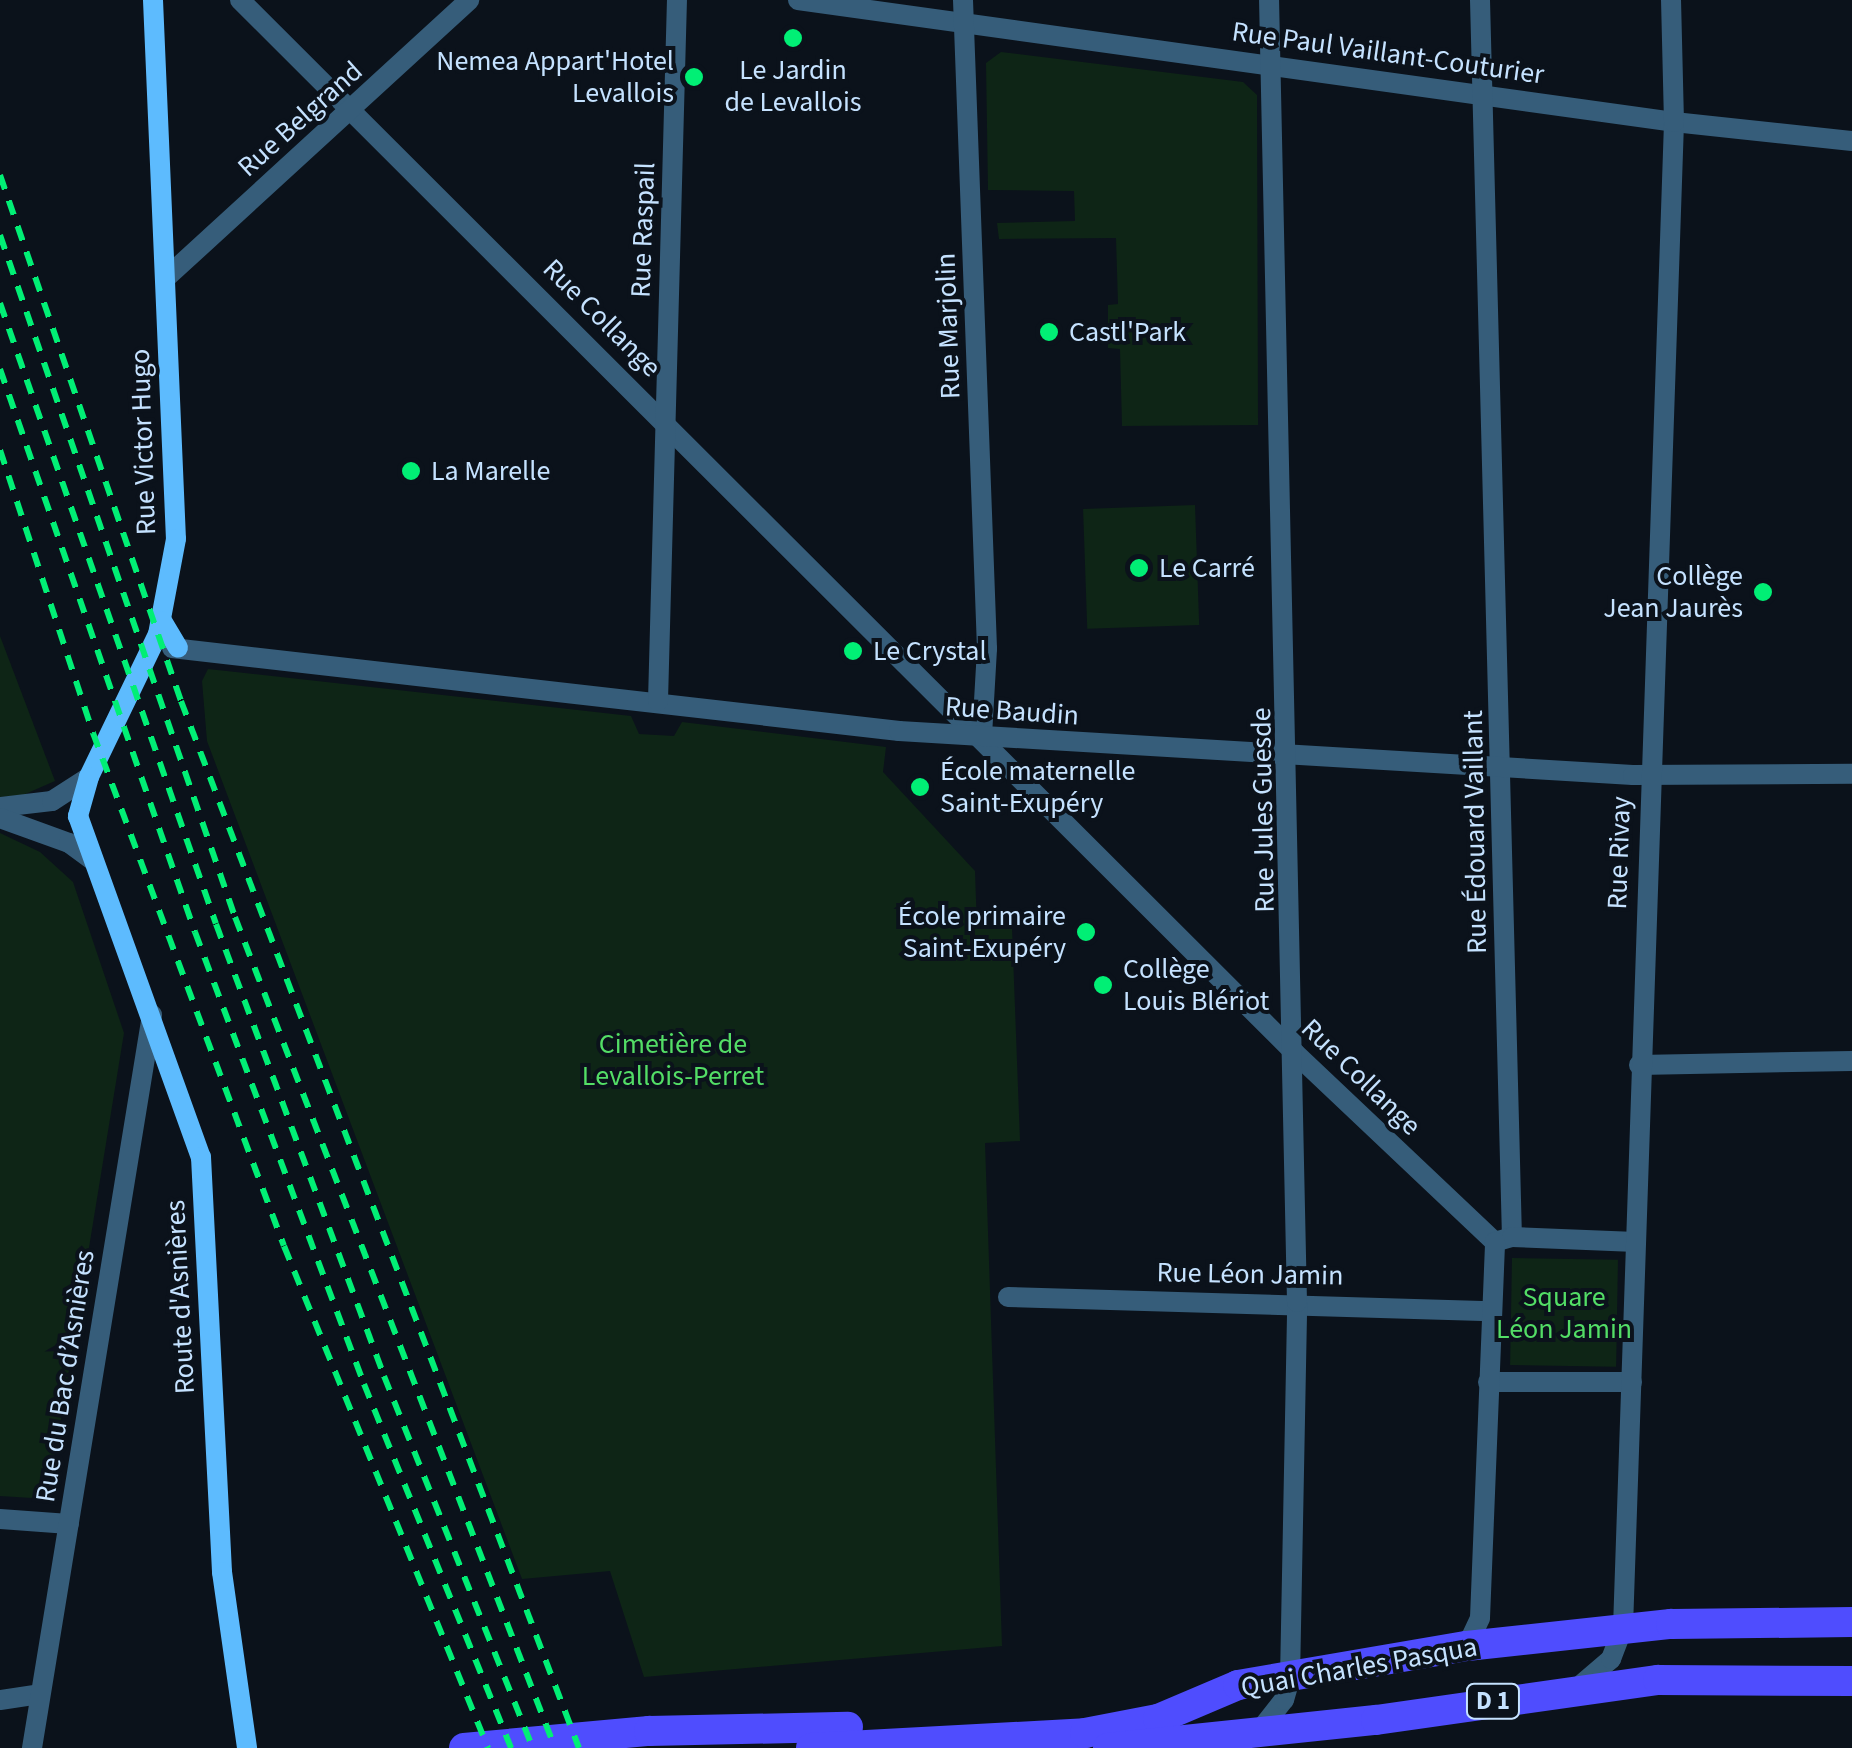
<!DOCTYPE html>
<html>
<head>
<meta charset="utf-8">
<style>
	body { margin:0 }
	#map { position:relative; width:1852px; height:1748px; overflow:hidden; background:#0b121b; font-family:"Source Sans 3",sans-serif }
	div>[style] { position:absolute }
	.green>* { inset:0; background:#0e2516; transform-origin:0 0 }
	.street>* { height:20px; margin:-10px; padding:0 10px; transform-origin:10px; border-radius:10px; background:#365d7a }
	.secondary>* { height:20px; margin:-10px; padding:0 10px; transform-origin:10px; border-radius:10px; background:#5dbbfe }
	.primary>* { height:30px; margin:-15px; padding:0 15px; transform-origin:15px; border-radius:15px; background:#4f4dfe }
	.rail>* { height:6px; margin-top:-3px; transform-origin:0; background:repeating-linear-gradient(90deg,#01ef75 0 15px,transparent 0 27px) }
	.dots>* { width:28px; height:28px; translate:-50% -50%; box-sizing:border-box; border:5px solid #0b121b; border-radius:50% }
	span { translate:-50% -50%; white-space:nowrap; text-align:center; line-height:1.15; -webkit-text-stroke:8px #0b121b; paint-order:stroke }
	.shield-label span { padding:2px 8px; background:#0b121b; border:2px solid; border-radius:8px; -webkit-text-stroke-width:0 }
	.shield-label { font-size:25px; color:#c5e2ff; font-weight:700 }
	.street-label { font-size:28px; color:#c5e2ff }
	.poi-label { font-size:28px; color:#c5e2ff }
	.right { translate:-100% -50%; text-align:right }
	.left { translate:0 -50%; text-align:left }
	.park-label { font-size:28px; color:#53dd66 }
</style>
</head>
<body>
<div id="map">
	<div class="green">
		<div style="clip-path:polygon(1001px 52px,1243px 82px,1257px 95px,1258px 425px,1122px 426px,1120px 349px,1108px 348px,1108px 305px,1118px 304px,1116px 238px,999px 239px,997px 223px,1075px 221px,1074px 191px,988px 190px,986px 63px)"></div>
		<div style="left:1195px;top:505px;width:120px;height:112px;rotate:88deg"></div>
		<div style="clip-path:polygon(0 636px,55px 781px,23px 795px,0 797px)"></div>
		<div style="clip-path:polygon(208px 669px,631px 716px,639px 734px,674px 736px,682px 722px,886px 747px,883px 772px,975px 871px,977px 929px,1012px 928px,1020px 1141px,985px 1143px,1002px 1646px,644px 1677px,610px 1571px,522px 1579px,207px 741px,202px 681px)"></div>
		<div style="clip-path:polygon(0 833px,40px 852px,73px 882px,124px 1033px,48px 1499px,0 1496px)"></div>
		<div style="left:1512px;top:1258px;width:106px;height:107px;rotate:1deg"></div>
	</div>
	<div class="street">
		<div style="left:240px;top:0;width:1491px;rotate:44.95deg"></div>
		<div style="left:1295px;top:1053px;width:275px;rotate:43.4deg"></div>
		<div style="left:798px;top:0;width:884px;rotate:7.93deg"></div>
		<div style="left:1674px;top:122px;width:179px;rotate:6.1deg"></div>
		<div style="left:963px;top:0;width:649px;rotate:87.88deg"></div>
		<div style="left:987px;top:649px;width:87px;rotate:93.3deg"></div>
		<div style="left:1480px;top:0;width:1237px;rotate:88.52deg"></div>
		<div style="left:1512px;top:1237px;width:18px;rotate:164deg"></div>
		<div style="left:167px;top:277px;width:410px;rotate:-42.5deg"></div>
		<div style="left:172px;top:648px;width:732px;rotate:6.51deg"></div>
		<div style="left:899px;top:731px;width:735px;rotate:3.43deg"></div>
		<div style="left:1633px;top:775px;width:219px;rotate:-0.3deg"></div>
		<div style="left:658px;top:701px;width:701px;rotate:-88.45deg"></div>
		<div style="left:0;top:807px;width:52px;rotate:-6.6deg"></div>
		<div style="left:52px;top:801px;width:44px;rotate:-33deg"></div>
		<div style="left:0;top:818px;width:73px;rotate:19.9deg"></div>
		<div style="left:69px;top:843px;width:29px;rotate:36deg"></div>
		<div style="left:1639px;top:1065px;width:213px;rotate:-1.1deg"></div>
		<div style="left:1512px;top:1237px;width:124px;rotate:2.3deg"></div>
		<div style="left:1008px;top:1297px;width:483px;rotate:1.7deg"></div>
		<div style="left:1488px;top:1382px;width:144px"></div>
		<div style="left:0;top:1519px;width:69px;rotate:4.1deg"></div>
		<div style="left:1467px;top:1646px;width:31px;rotate:-65deg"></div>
		<div style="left:1480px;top:1618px;width:376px;rotate:-87.7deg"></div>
		<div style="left:1577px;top:1688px;width:45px;rotate:-40.5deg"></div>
		<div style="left:1611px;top:1659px;width:33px;rotate:-69deg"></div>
		<div style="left:1623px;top:1628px;width:1507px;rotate:-88.06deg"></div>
		<div style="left:1674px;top:122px;width:122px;rotate:-91.4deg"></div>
		<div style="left:0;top:1700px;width:40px;rotate:-8.5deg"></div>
		<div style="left:1261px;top:1729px;width:37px;rotate:-52deg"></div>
		<div style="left:1284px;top:1700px;width:22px;rotate:-74deg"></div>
		<div style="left:1290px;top:1679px;width:377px;rotate:-88.9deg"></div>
		<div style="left:1297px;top:1302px;width:1302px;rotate:-91.23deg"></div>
		<div style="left:32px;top:1748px;width:743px;rotate:-80.7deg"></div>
	</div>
	<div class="secondary">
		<div style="left:153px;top:0;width:539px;rotate:87.56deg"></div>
		<div style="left:176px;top:539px;width:97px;rotate:100.7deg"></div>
		<div style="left:158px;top:634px;width:159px;rotate:115.8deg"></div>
		<div style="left:89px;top:777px;width:41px;rotate:105.8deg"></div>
		<div style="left:78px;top:816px;width:363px;rotate:70.2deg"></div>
		<div style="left:201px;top:1157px;width:416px;rotate:87.1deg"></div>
		<div style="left:222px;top:1572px;width:178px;rotate:81.9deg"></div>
		<div style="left:162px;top:621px;width:31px;rotate:59deg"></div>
	</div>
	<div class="primary">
		<div style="left:464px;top:1748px;width:186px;rotate:-5.3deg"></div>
		<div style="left:649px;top:1731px;width:199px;rotate:-1.2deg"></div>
		<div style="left:811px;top:1748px;width:274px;rotate:-3.1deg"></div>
		<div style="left:1085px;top:1733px;width:74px;rotate:-10.9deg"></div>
		<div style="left:1158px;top:1719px;width:87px;rotate:-23deg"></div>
		<div style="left:1238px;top:1685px;width:232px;rotate:-9.7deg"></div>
		<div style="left:1467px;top:1646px;width:205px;rotate:-6.2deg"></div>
		<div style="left:1671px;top:1624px;width:181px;rotate:-0.6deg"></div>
		<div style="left:1108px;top:1748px;width:269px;rotate:-6deg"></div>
		<div style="left:1376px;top:1720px;width:285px;rotate:-8.1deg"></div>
		<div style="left:1658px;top:1680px;width:194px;rotate:0.3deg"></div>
	</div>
	<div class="rail">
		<div style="left:0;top:175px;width:556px;rotate:71.01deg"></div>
		<div style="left:181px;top:701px;width:1120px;rotate:69.19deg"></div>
		<div style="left:0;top:235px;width:721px;rotate:70.99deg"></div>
		<div style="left:235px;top:917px;width:890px;rotate:68.94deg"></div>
		<div style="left:0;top:303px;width:657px;rotate:70.82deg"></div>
		<div style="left:216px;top:924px;width:482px;rotate:69.6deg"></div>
		<div style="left:384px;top:1376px;width:401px;rotate:68.2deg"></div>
		<div style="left:0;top:369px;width:596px;rotate:70.9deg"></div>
		<div style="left:195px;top:932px;width:483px;rotate:69.5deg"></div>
		<div style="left:364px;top:1384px;width:393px;rotate:68deg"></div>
		<div style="left:0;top:450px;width:298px;rotate:71.8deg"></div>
		<div style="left:93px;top:733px;width:547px;rotate:69.58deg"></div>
		<div style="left:284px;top:1246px;width:542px;rotate:67.88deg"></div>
	</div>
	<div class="dots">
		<div style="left:793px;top:38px;background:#01ef75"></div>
		<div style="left:694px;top:77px;background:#01ef75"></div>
		<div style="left:1049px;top:332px;background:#01ef75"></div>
		<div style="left:411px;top:471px;background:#01ef75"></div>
		<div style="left:1139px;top:568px;background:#01ef75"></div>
		<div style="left:1763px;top:592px;background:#01ef75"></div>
		<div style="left:853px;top:651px;background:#01ef75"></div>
		<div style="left:920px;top:787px;background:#01ef75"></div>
		<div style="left:1086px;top:932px;background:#01ef75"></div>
		<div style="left:1103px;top:985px;background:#01ef75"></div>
	</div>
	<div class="shield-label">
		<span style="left:1493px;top:1701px">D 1</span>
	</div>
	<div class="street-label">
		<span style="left:1388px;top:53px;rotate:8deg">Rue Paul Vaillant-Couturier</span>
		<span style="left:300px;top:119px;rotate:-42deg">Rue Belgrand</span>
		<span style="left:643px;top:230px;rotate:-88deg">Rue Raspail</span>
		<span style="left:602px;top:318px;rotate:45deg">Rue Collange</span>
		<span style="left:948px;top:326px;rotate:-92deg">Rue Marjolin</span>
		<span style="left:143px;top:442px;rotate:-92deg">Rue Victor Hugo</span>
		<span style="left:1012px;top:711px;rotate:4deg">Rue Baudin</span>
		<span style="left:1263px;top:810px;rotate:-91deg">Rue Jules Guesde</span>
		<span style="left:1475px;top:832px;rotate:-91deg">Rue Édouard Vaillant</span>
		<span style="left:1619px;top:853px;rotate:-88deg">Rue Rivay</span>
		<span style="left:1361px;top:1077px;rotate:44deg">Rue Collange</span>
		<span style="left:1250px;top:1274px;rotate:1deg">Rue Léon Jamin</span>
		<span style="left:180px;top:1297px;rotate:-93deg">Route d'Asnières</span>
		<span style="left:65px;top:1376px;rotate:-81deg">Rue du Bac d’Asnières</span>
		<span style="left:1359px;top:1667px;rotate:-10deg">Quai Charles Pasqua</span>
	</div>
	<div class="poi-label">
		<span class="right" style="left:674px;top:77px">Nemea Appart'Hotel<br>Levallois</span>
		<span style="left:793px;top:86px">Le Jardin<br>de Levallois</span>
		<span class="left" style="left:1069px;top:332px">Castl'Park</span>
		<span class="left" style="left:431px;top:471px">La Marelle</span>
		<span class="left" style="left:1159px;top:568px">Le Carré</span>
		<span class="right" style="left:1743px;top:592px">Collège<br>Jean Jaurès</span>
		<span class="left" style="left:873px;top:651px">Le Crystal</span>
		<span class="left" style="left:940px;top:787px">École maternelle<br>Saint-Exupéry</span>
		<span class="right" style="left:1066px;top:932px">École primaire<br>Saint-Exupéry</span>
		<span class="left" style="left:1123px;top:985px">Collège<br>Louis Blériot</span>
	</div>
	<div class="park-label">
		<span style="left:673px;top:1060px">Cimetière de<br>Levallois-Perret</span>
		<span style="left:1564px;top:1313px">Square<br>Léon Jamin</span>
	</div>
</div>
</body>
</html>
